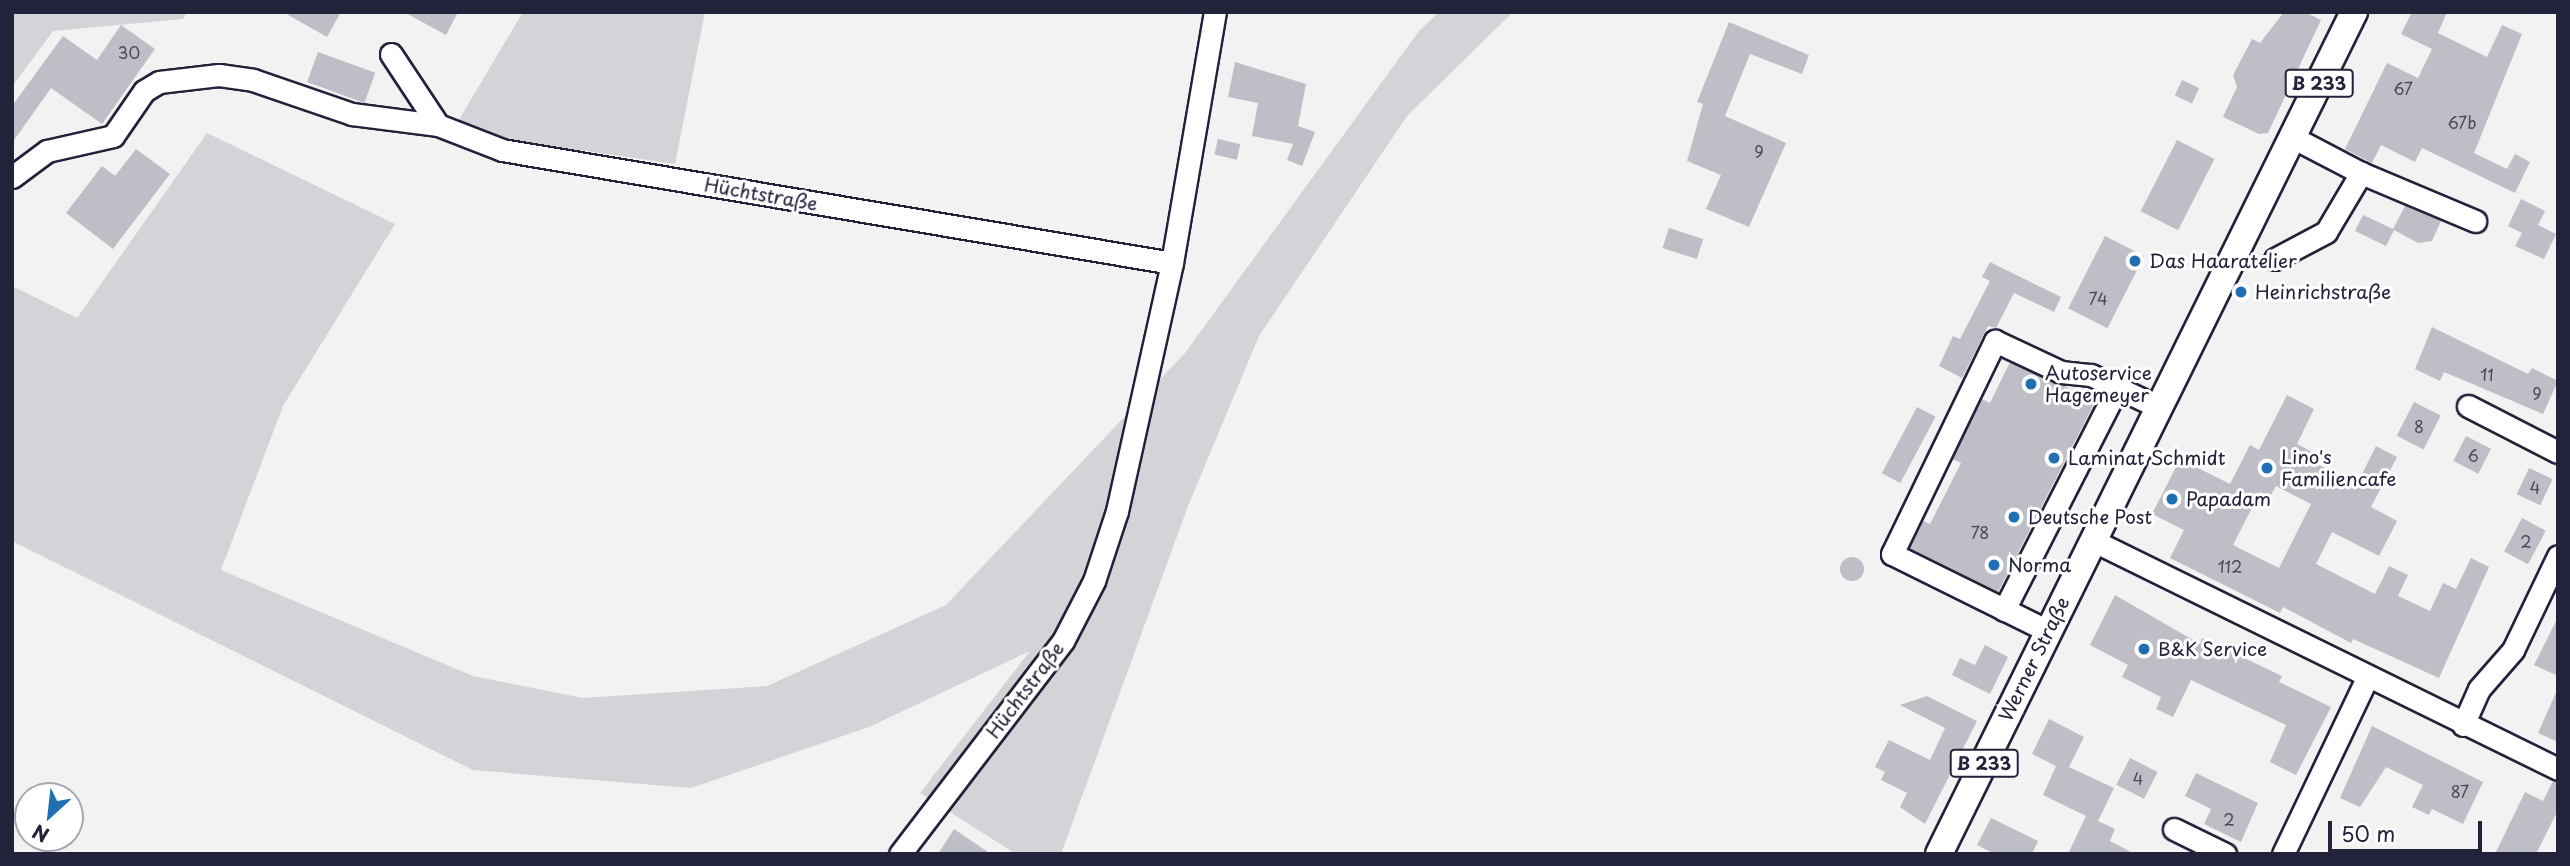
<!DOCTYPE html>
<html>
<head>
<meta charset="utf-8">
<style>
	body { margin:0 }
	#map { position:relative; width:2570px; height:866px; overflow:hidden; background:#f2f2f3; font-family:"Playpen Sans",sans-serif }
	div>[style] { position:absolute }
	.green>* { inset:0; background:#d3d3d8 }
	.building>* { inset:0; background:#bebec6; transform-origin:0 0 }
	.round { border-radius:50% }
	.roads { filter:drop-shadow(2px 0 #22223b) drop-shadow(-2px 0 #22223b) drop-shadow(0 2px #22223b) drop-shadow(0 -2px #22223b) }
	.minor>* { height:21px; margin:-10.5px; padding:0 10.5px; transform-origin:10.5px; border-radius:10.5px; background:#fff }
	.major>* { height:26px; margin:-13px; padding:0 13px; transform-origin:13px; border-radius:13px; background:#fff }
	.dots>* { width:19px; height:19px; translate:-50% -50%; box-sizing:border-box; border:4px solid #fff; border-radius:50% }
	span { translate:-50% -50%; white-space:nowrap; text-align:center; line-height:1.15; -webkit-text-stroke:6px #fff; paint-order:stroke }
	.number-label { font-size:16px; color:#49495e }
	.number-label span { -webkit-text-stroke-width:0 }
	.shield-label span { padding:2px 5px; background:#fff; border:2px solid; border-radius:5px; -webkit-text-stroke-width:0 }
	.shield-label { font-size:18px; color:#22223b; font-weight:700 }
	.street-label { font-size:19px; color:#22223b }
	.poi-label { font-size:19px; color:#22223b }
	.left { translate:0 -50%; text-align:left }
	.frame { position:absolute; inset:0; border:14px solid #22223b; pointer-events:none }
	.north { position:absolute; left:14px; top:782px; width:70px; height:70px; box-sizing:border-box; background:#fff; border:2px solid #a7a7b1; border-radius:50%; rotate:207deg; font-size:19px; font-weight:700; line-height:28px; text-align:center; color:#22223b }
	.north::after { content:''; display:block; margin:auto; width:24px; height:32px; background:#1f6fb2; clip-path:polygon(50% 0,100% 100%,50% 72%,0 100%) }
	.scale { position:absolute; left:2328px; top:821px; width:154px; height:32px; box-sizing:border-box; border:4px solid #22223b; border-top:0; padding-left:9px; font-size:21px; line-height:24px; white-space:nowrap; color:#22223b; -webkit-text-stroke:5px #fff; paint-order:stroke }
</style>
</head>
<body>
<div id="map">
	<div class="green">
		<div style="clip-path:polygon(12px 12px,187px 12px,183px 19px,53px 31px,12px 87px)"></div>
		<div style="clip-path:polygon(523px 12px,705px 12px,675px 164px,498px 138px,457px 123px)"></div>
		<div style="clip-path:polygon(1439px 12px,1513px 12px,1407px 116px,1259px 336px,1188px 506px,1061px 854px,1016px 854px,920px 793px,1030px 651px,869px 727px,691px 788px,473px 770px,12px 541px,12px 286px,77px 318px,207px 133px,395px 224px,283px 406px,221px 570px,473px 676px,583px 698px,767px 686px,946px 605px,1185px 353px,1419px 31px)"></div>
	</div>
	<div class="building">
		<div style="clip-path:polygon(283px 12px,341px 12px,327px 37px)"></div>
		<div style="clip-path:polygon(404px 12px,458px 12px,446px 35px)"></div>
		<div style="clip-path:polygon(2284px 12px,2305px 12px,2321px 20px,2268px 133px,2259px 134px,2223px 117px,2237px 87px,2233px 75px,2252px 39px,2260px 43px)"></div>
		<div style="clip-path:polygon(2412px 12px,2447px 12px,2438px 33px,2487px 57px,2502px 25px,2522px 34px,2474px 153px,2507px 169px,2515px 154px,2530px 162px,2515px 193px,2422px 148px,2415px 162px,2381px 145px,2372px 163px,2345px 149px,2387px 63px,2418px 78px,2432px 49px,2401px 34px)"></div>
		<div style="clip-path:polygon(1729px 22px,1809px 55px,1802px 74px,1750px 54px,1725px 116px,1786px 143px,1749px 227px,1706px 209px,1721px 175px,1687px 161px,1703px 104px,1697px 102px)"></div>
		<div style="clip-path:polygon(121px 25px,155px 49px,102px 124px,51px 88px,12px 143px,12px 106px,63px 36px,97px 60px)"></div>
		<div style="left:318px;top:52px;width:61px;height:32px;rotate:20deg"></div>
		<div style="clip-path:polygon(1235px 62px,1306px 84px,1298px 126px,1315px 132px,1302px 166px,1287px 160px,1293px 144px,1252px 136px,1258px 103px,1228px 97px)"></div>
		<div style="left:2182px;top:80px;width:19px;height:17px;rotate:25deg"></div>
		<div style="left:1218px;top:139px;width:23px;height:16px;rotate:13deg"></div>
		<div style="left:2177px;top:140px;width:42px;height:80px;rotate:27deg"></div>
		<div style="clip-path:polygon(136px 149px,170px 174px,113px 249px,66px 213px,102px 166px,115px 176px)"></div>
		<div style="clip-path:polygon(2521px 199px,2545px 211px,2538px 225px,2556px 234px,2544px 259px,2515px 246px,2522px 233px,2508px 226px)"></div>
		<div style="clip-path:polygon(2405px 206px,2441px 221px,2432px 241px,2418px 243px,2394px 230px,2386px 246px,2355px 231px,2363px 215px,2393px 229px)"></div>
		<div style="left:1669px;top:228px;width:36px;height:21px;rotate:18deg"></div>
		<div style="left:2105px;top:236px;width:44px;height:81px;rotate:27deg"></div>
		<div style="clip-path:polygon(1990px 262px,2061px 297px,2054px 312px,2014px 293px,1996px 328px,1988px 326px,1962px 378px,1939px 366px,1953px 336px,1960px 339px,1990px 281px,1982px 277px)"></div>
		<div style="clip-path:polygon(2432px 327px,2528px 374px,2532px 368px,2558px 381px,2543px 414px,2444px 372px,2440px 381px,2415px 369px)"></div>
		<div style="clip-path:polygon(2010px 362px,2096px 400px,1998px 592px,1909px 548px,1923px 521px,1930px 524px,1961px 463px,1952px 459px,1982px 399px,1990px 403px)"></div>
		<div style="clip-path:polygon(evenodd,2287px 395px,2314px 409px,2297px 444px,2318px 455px,2315px 463px,2357px 484px,2376px 446px,2397px 457px,2371px 507px,2397px 521px,2379px 556px,2332px 532px,2316px 564px,2375px 594px,2389px 566px,2408px 575px,2398px 596px,2430px 611px,2443px 583px,2456px 589px,2471px 558px,2489px 567px,2439px 678px,2353px 639px,2351px 643px,2283px 607px,2280px 613px,2170px 558px,2184px 530px,2152px 514px,2180px 459px,2230px 484px,2250px 445px,2259px 450px,2287px 395px,2276px 486px,2311px 504px,2279px 568px,2233px 545px,2260px 492px,2270px 497px,2276px 486px)"></div>
		<div style="left:2414px;top:402px;width:30px;height:38px;rotate:27deg"></div>
		<div style="left:1917px;top:407px;width:21px;height:75px;rotate:28deg"></div>
		<div style="left:2466px;top:436px;width:28px;height:28px;rotate:27deg"></div>
		<div style="left:2529px;top:468px;width:26px;height:29px;rotate:25deg"></div>
		<div style="left:2522px;top:518px;width:27px;height:38px;rotate:28deg"></div>
		<div class="round" style="left:1840px;top:557px;width:24px;height:24px"></div>
		<div style="clip-path:polygon(2115px 595px,2200px 644px,2202px 638px,2282px 676px,2279px 682px,2331px 707px,2296px 775px,2270px 762px,2286px 725px,2191px 680px,2173px 717px,2156px 709px,2161px 697px,2122px 677px,2128px 665px,2090px 645px)"></div>
		<div style="clip-path:polygon(2558px 617px,2558px 676px,2534px 665px)"></div>
		<div style="clip-path:polygon(1985px 645px,2008px 657px,1990px 694px,1952px 675px,1960px 658px,1975px 665px)"></div>
		<div style="clip-path:polygon(2558px 688px,2558px 742px,2538px 733px)"></div>
		<div style="clip-path:polygon(1927px 696px,1977px 721px,1925px 824px,1900px 807px,1907px 793px,1881px 780px,1885px 772px,1875px 767px,1889px 740px,1930px 760px,1945px 728px,1900px 705px)"></div>
		<div style="clip-path:polygon(2049px 719px,2084px 737px,2069px 767px,2114px 788px,2098px 821px,2115px 829px,2110px 841px,2135px 854px,2068px 854px,2086px 816px,2043px 795px,2056px 766px,2032px 754px)"></div>
		<div style="clip-path:polygon(2372px 726px,2483px 782px,2463px 824px,2432px 809px,2429px 815px,2412px 807px,2423px 785px,2386px 767px,2360px 807px,2340px 798px)"></div>
		<div style="left:2130px;top:758px;width:31px;height:30px;rotate:27deg"></div>
		<div style="clip-path:polygon(2196px 773px,2258px 803px,2241px 842px,2204px 824px,2211px 809px,2185px 796px)"></div>
		<div style="clip-path:polygon(2553px 781px,2558px 782px,2558px 810px,2536px 854px,2495px 854px,2525px 792px,2543px 801px)"></div>
		<div style="clip-path:polygon(1991px 818px,2038px 841px,2032px 854px,1995px 854px,1977px 845px)"></div>
		<div style="clip-path:polygon(954px 829px,991px 854px,938px 854px)"></div>
	</div>
	<div class="roads">
		<div class="minor">
			<div style="left:391px;top:54px;width:85px;rotate:56.5deg"></div>
			<div style="left:438px;top:125px;width:69px;rotate:21.3deg"></div>
			<div style="left:502px;top:150px;width:679px;rotate:9.57deg"></div>
			<div style="left:2361px;top:173px;width:124px;rotate:22.8deg"></div>
			<div style="left:12px;top:177px;width:44px;rotate:-36.6deg"></div>
			<div style="left:47px;top:151px;width:68px;rotate:-12.8deg"></div>
			<div style="left:113px;top:136px;width:55px;rotate:-55.4deg"></div>
			<div style="left:144px;top:91px;width:17px;rotate:-31deg"></div>
			<div style="left:159px;top:82px;width:60px;rotate:-6.7deg"></div>
			<div style="left:219px;top:75px;width:34px;rotate:8deg"></div>
			<div style="left:253px;top:80px;width:105px;rotate:19deg"></div>
			<div style="left:352px;top:114px;width:87px;rotate:7.3deg"></div>
			<div style="left:2275px;top:259px;width:58px;rotate:-27.9deg"></div>
			<div style="left:2326px;top:232px;width:69px;rotate:-59.3deg"></div>
			<div style="left:2361px;top:173px;width:78px;rotate:-152.4deg"></div>
			<div style="left:2468px;top:406px;width:101px;rotate:27.1deg"></div>
			<div style="left:2092px;top:540px;width:519px;rotate:26.17deg"></div>
			<div style="left:2004px;top:610px;width:251px;rotate:-63deg"></div>
			<div style="left:2048px;top:631px;width:174px;rotate:-153.7deg"></div>
			<div style="left:1892px;top:554px;width:237px;rotate:-64.2deg"></div>
			<div style="left:1995px;top:341px;width:73px;rotate:25.2deg"></div>
			<div style="left:2061px;top:372px;width:30px;rotate:6deg"></div>
			<div style="left:2091px;top:375px;width:74px;rotate:25.5deg"></div>
			<div style="left:2463px;top:725px;width:39px;rotate:-66deg"></div>
			<div style="left:2479px;top:689px;width:52px;rotate:-48.9deg"></div>
			<div style="left:2513px;top:650px;width:104px;rotate:-64.4deg"></div>
			<div style="left:2174px;top:829px;width:57px;rotate:26.1deg"></div>
			<div style="left:900px;top:854px;width:268px;rotate:-52.6deg"></div>
			<div style="left:1063px;top:641px;width:68px;rotate:-62.7deg"></div>
			<div style="left:1094px;top:581px;width:74px;rotate:-71.8deg"></div>
			<div style="left:1117px;top:511px;width:254px;rotate:-77.5deg"></div>
			<div style="left:1172px;top:263px;width:255px;rotate:-80.3deg"></div>
			<div style="left:2283px;top:854px;width:195px;rotate:-64.5deg"></div>
		</div>
		<div class="major">
			<div style="left:1939px;top:854px;width:939px;rotate:-63.76deg"></div>
		</div>
	</div>
	<div class="dots">
		<div style="left:2135px;top:261px;background:#1f6fb2"></div>
		<div style="left:2241px;top:292px;background:#1f6fb2"></div>
		<div style="left:2031px;top:384px;background:#1f6fb2"></div>
		<div style="left:2054px;top:458px;background:#1f6fb2"></div>
		<div style="left:2267px;top:468px;background:#1f6fb2"></div>
		<div style="left:2172px;top:499px;background:#1f6fb2"></div>
		<div style="left:2014px;top:517px;background:#1f6fb2"></div>
		<div style="left:1994px;top:565px;background:#1f6fb2"></div>
		<div style="left:2144px;top:649px;background:#1f6fb2"></div>
	</div>
	<div class="number-label">
		<span style="left:129px;top:52px">30</span>
		<span style="left:2403px;top:88px">67</span>
		<span style="left:2462px;top:122px">67b</span>
		<span style="left:1759px;top:151px">9</span>
		<span style="left:2098px;top:298px">74</span>
		<span style="left:2487px;top:374px">11</span>
		<span style="left:2537px;top:393px">9</span>
		<span style="left:2419px;top:426px">8</span>
		<span style="left:2473px;top:455px">6</span>
		<span style="left:2535px;top:487px">4</span>
		<span style="left:1980px;top:532px">78</span>
		<span style="left:2526px;top:541px">2</span>
		<span style="left:2230px;top:566px">112</span>
		<span style="left:2138px;top:778px">4</span>
		<span style="left:2460px;top:791px">87</span>
		<span style="left:2229px;top:819px">2</span>
	</div>
	<div class="shield-label">
		<span style="left:2319px;top:83px">B 233</span>
		<span style="left:1984px;top:763px">B 233</span>
	</div>
	<div class="street-label">
		<span style="left:761px;top:194px;rotate:10deg">Hüchtstraße</span>
		<span style="left:2034px;top:659px;rotate:-64deg">Werner Straße</span>
		<span style="left:1025px;top:690px;rotate:-53deg">Hüchtstraße</span>
	</div>
	<div class="poi-label">
		<span class="left" style="left:2149px;top:261px">Das Haaratelier</span>
		<span class="left" style="left:2255px;top:292px">Heinrichstraße</span>
		<span class="left" style="left:2045px;top:384px">Autoservice<br>Hagemeyer</span>
		<span class="left" style="left:2281px;top:468px">Lino's<br>Familiencafe</span>
		<span class="left" style="left:2068px;top:458px">Laminat Schmidt</span>
		<span class="left" style="left:2186px;top:499px">Papadam</span>
		<span class="left" style="left:2028px;top:517px">Deutsche Post</span>
		<span class="left" style="left:2008px;top:565px">Norma</span>
		<span class="left" style="left:2158px;top:649px">B&amp;K Service</span>
	</div>
	<div class="frame"></div>
	<div class="north">N</div>
	<div class="scale">50 m</div>
</div>
</body>
</html>
